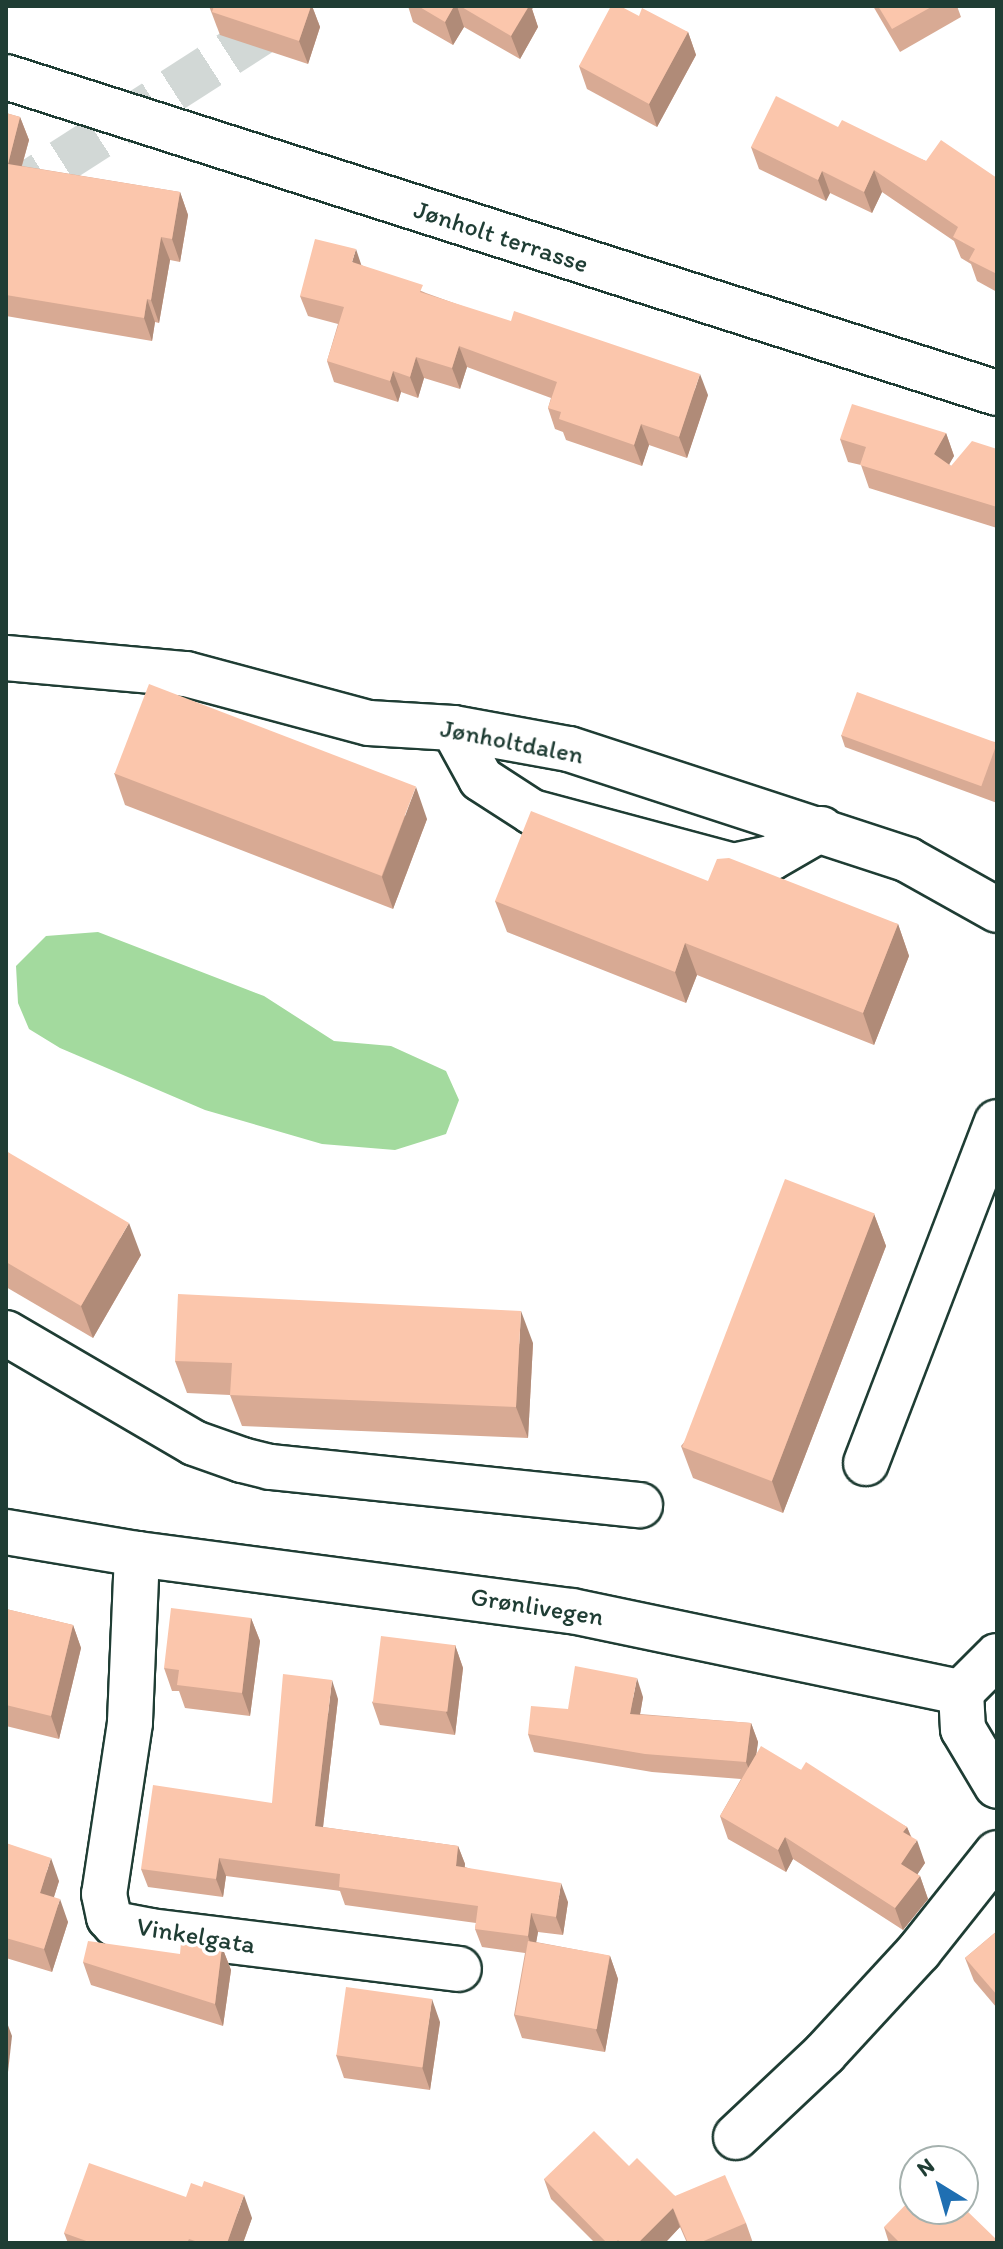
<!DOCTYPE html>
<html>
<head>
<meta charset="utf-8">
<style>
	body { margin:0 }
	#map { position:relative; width:1003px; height:2249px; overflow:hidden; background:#fff; font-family:Itim,sans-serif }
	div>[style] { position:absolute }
	.green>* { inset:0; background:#a3da9e }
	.major-tunnel>* { height:44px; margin-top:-22px; transform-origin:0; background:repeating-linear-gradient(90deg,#d2d8d6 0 44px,transparent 0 66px) }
	.roads { filter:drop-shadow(2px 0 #1f3d34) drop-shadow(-2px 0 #1f3d34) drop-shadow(0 2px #1f3d34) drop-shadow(0 -2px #1f3d34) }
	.minor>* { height:44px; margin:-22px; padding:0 22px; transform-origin:22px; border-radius:22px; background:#fff }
	.wall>* { inset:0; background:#d8aa94 }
	.shaded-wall>* { inset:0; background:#b08b78 }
	.building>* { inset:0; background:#fbc6ac; transform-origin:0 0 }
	span { translate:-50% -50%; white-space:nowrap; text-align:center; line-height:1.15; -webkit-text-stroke:7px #fff; paint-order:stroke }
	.street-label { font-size:26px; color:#1f3d34 }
	.frame { position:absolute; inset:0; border:8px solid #1f3d34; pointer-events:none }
	.north { position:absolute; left:899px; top:2145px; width:80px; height:80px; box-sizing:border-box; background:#fff; border:2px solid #a5b1ae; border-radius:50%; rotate:323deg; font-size:22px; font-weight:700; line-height:32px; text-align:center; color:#1f3d34 }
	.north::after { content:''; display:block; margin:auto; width:28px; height:36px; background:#1f6fb2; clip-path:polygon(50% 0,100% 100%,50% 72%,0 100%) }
</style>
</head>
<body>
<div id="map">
	<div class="green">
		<div style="clip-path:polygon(98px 932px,264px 996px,334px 1041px,391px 1046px,446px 1071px,459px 1100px,446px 1134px,395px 1150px,322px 1144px,205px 1110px,60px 1048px,29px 1029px,18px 1003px,16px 966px,46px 936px)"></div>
	</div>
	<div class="major-tunnel">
		<div style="left:6px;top:197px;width:354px;rotate:-32.7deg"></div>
	</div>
	<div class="roads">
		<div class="minor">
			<div style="left:6px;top:77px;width:1040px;rotate:17.69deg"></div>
			<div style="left:6px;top:658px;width:181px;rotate:5.1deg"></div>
			<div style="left:186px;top:674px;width:189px;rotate:15deg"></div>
			<div style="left:369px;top:723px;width:84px;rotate:3.4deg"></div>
			<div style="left:453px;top:728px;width:118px;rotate:10.3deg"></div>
			<div style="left:569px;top:749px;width:357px;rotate:18.1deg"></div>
			<div style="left:908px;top:860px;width:102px;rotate:29.3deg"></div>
			<div style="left:453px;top:728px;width:58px;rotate:61.2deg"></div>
			<div style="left:481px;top:779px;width:61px;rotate:32.9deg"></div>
			<div style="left:532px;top:812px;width:208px;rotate:15deg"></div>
			<div style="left:733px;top:866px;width:39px;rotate:-12deg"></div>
			<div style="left:771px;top:858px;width:58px;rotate:-30.1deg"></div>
			<div style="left:6px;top:1333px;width:218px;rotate:30.3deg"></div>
			<div style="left:194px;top:1443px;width:51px;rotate:19.5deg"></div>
			<div style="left:242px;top:1460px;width:29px;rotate:14deg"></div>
			<div style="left:270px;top:1467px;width:372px;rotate:5.9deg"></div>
			<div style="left:866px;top:1463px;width:365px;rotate:-69deg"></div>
			<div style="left:6px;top:1532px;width:133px;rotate:9.5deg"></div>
			<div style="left:137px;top:1554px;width:439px;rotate:7.5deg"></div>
			<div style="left:572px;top:1611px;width:397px;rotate:11.8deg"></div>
			<div style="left:137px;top:1554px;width:169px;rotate:92.4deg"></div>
			<div style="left:130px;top:1723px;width:173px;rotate:98.6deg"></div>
			<div style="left:104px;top:1894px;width:24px;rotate:78deg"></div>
			<div style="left:109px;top:1917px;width:9px;rotate:49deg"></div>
			<div style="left:115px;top:1924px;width:36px;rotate:11deg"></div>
			<div style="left:150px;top:1931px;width:311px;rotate:7deg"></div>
			<div style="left:961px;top:1692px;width:37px;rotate:87deg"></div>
			<div style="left:963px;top:1729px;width:66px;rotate:59.2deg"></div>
			<div style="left:961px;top:1692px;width:51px;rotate:-45deg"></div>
			<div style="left:736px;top:2137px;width:122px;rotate:-43.3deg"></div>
			<div style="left:825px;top:2053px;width:139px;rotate:-47.3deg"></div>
			<div style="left:919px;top:1951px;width:125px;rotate:-51.5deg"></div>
		</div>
	</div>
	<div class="wall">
		<div style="clip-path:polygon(209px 6px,312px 6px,320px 27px,308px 64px,220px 35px)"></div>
		<div style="clip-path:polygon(408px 6px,534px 6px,532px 9px,538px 27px,520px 59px,464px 27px,453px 45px,413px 22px)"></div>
		<div style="clip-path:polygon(873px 6px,957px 6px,961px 17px,900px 52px)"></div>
		<div style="clip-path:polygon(639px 16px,688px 32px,696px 55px,657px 127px,587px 89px,579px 66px)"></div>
		<div style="clip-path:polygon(6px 113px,20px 117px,29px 140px,22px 166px,180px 192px,188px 215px,180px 262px,170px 260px,159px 323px,155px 322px,152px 341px,6px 316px)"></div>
		<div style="clip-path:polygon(838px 127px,926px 161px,997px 178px,997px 292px,977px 281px,971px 264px,961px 258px,954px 241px,882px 192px,872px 213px,830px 193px,826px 201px,759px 169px,751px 147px)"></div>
		<div style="clip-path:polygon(361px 265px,426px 293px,708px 395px,687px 458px,649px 445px,642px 466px,566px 440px,563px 432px,555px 429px,548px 408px,551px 398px,467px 367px,460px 389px,424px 378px,418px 398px,401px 392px,398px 402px,334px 382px,327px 361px,338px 324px,308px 316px,300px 296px)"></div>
		<div style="clip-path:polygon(946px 433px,954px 456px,949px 464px,951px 466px,997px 449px,997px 528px,869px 488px,861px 465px,848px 462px,840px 439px)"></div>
		<div style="clip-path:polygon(841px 735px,997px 742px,997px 803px,845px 747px)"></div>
		<div style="clip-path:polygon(114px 773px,427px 819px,393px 909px,125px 805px)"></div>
		<div style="clip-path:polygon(708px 881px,898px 924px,909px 956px,874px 1045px,697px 975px,686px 1003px,507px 932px,495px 901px)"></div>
		<div style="clip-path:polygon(6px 1151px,141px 1255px,93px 1338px,6px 1287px)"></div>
		<div style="clip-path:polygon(874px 1214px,886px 1246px,783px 1513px,693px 1478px,681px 1446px)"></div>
		<div style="clip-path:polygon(533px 1343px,528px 1438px,242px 1426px,230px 1395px,187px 1393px,175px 1361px)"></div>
		<div style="clip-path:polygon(6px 1609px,73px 1625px,81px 1648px,59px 1739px,6px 1726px)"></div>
		<div style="clip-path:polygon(251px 1618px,260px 1641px,250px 1716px,185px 1708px,179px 1691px,172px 1691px,164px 1668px)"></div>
		<div style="clip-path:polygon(455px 1645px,463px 1668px,455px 1735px,380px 1725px,372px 1702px)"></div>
		<div style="clip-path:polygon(643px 1697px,640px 1714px,751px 1723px,758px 1742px,756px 1754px,801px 1770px,907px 1827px,911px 1836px,925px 1863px,917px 1874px,920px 1876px,928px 1899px,903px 1930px,793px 1859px,786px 1872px,728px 1839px,720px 1816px,741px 1779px,652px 1772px,534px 1752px,528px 1734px,568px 1709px)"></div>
		<div style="clip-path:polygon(338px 1699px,323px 1827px,458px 1846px,465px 1864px,465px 1867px,568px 1902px,563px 1935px,538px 1932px,536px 1942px,610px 1956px,618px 1979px,605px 2052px,522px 2038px,514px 2015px,525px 1953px,482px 1947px,475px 1929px,476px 1923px,345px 1905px,340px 1891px,226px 1876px,223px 1897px,148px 1887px,141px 1869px,272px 1803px)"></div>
		<div style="clip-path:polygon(6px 1843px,59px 1881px,54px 1897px,68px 1922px,52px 1972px,6px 1958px)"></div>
		<div style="clip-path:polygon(997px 1931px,997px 2008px,974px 1981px,965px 1958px)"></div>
		<div style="clip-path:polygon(222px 1947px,231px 1970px,223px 2026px,91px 1985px,83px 1962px,180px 1954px)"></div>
		<div style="clip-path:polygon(440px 2022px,430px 2090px,344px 2078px,336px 2055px)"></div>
		<div style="clip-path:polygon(629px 2166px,675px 2196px,746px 2223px,753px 2243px,687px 2243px,680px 2227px,665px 2243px,595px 2243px,551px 2199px,544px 2179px)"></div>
		<div style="clip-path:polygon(186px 2197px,252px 2218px,243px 2243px,68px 2243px,64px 2233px)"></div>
		<div style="clip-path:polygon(884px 2227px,997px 2243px,889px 2243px)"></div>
	</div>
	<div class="shaded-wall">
		<div style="clip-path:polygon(311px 6px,312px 6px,320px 27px,308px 64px,299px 41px)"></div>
		<div style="clip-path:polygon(454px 6px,457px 6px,464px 27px,453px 45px,445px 22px)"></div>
		<div style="clip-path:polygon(521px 6px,534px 6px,532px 9px,538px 27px,520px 59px,511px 36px)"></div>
		<div style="clip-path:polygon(688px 32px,696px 55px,657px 127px,649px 104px)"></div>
		<div style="clip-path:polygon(20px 117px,29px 140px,16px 186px,8px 164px)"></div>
		<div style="clip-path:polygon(874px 170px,882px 192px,872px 213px,864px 192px)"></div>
		<div style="clip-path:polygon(822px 171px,830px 193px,826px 201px,818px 180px)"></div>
		<div style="clip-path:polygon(180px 192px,188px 215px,180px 262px,172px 239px)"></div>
		<div style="clip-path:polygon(161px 237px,170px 260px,159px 323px,151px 300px)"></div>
		<div style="clip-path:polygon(356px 249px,363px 270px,352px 262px)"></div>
		<div style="clip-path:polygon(147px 299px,155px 322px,152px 341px,144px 318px)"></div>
		<div style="clip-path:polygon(459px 346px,467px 367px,460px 389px,452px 368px)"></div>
		<div style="clip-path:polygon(416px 357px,424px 378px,418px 398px,410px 377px)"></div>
		<div style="clip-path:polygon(393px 371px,401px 392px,398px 402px,390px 381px)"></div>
		<div style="clip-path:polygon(700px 374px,708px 395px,687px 458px,679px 437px)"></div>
		<div style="clip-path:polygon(641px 424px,649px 445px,642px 466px,634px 445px)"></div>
		<div style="clip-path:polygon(946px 433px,954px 456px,942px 477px,934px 454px)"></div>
		<div style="clip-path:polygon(416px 787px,427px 819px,393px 909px,382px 877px)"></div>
		<div style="clip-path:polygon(898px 924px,909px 956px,874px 1045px,863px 1013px)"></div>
		<div style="clip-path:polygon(685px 943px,697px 975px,686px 1003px,675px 972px)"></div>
		<div style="clip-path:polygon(874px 1214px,886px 1246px,783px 1513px,772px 1481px)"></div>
		<div style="clip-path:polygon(129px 1223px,141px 1255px,93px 1338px,81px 1306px)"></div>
		<div style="clip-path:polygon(521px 1311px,533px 1343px,528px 1438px,516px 1407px)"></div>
		<div style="clip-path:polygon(251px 1618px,260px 1641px,250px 1716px,242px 1693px)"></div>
		<div style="clip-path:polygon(73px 1625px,81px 1648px,59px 1739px,51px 1716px)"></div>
		<div style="clip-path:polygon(455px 1645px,463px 1668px,455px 1735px,446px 1712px)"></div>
		<div style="clip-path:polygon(637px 1678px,643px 1697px,637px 1732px,630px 1714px)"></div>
		<div style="clip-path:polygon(332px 1680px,338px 1699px,321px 1844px,315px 1826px)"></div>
		<div style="clip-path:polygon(751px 1723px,758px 1742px,753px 1780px,746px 1762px)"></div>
		<div style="clip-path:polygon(907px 1827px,914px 1845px,917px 1840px,925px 1863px,909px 1887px,901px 1864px,903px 1832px)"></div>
		<div style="clip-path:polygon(785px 1837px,793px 1859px,786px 1872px,778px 1850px)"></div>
		<div style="clip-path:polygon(458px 1846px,465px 1864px,462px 1884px,456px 1866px)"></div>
		<div style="clip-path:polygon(51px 1858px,59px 1881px,48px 1915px,40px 1893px)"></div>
		<div style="clip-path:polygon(219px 1858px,226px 1876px,223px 1897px,216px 1879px)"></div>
		<div style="clip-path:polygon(920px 1876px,928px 1899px,903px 1930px,895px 1908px)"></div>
		<div style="clip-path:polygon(561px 1883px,568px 1902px,563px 1935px,556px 1917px)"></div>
		<div style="clip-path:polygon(60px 1899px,68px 1922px,52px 1972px,44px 1949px)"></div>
		<div style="clip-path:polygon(531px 1913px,538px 1932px,534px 1955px,528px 1936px)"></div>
		<div style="clip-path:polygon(222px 1947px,231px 1970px,223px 2026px,215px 2004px)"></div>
		<div style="clip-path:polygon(610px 1956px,618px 1979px,605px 2052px,596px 2030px)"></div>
		<div style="clip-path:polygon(432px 1999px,440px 2022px,430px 2090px,422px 2067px)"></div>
		<div style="clip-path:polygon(6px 2020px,12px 2036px,6px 2090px)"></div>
		<div style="clip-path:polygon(244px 2195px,252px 2218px,243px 2243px,227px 2243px)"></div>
		<div style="clip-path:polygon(673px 2208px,680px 2227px,665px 2243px,638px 2243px)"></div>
	</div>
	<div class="building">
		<div style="clip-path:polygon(214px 6px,311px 6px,299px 41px,212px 12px)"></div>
		<div style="clip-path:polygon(418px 6px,454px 6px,445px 22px)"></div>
		<div style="clip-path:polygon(460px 6px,529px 6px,511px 36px)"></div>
		<div style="clip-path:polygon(611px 6px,620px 6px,639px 16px,642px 8px,688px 32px,649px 104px,579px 66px)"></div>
		<div style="clip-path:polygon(878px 6px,933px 6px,892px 29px)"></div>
		<div style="clip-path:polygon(776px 96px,838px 127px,842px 120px,926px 161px,941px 140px,997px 178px,997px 274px,969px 260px,975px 249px,953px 237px,958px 227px,874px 170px,864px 192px,822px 171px,818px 180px,751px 147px)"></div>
		<div style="clip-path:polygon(6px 113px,20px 117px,8px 164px,180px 192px,172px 239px,161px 237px,151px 300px,147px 299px,144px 318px,6px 295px)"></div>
		<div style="clip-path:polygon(315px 239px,356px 249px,352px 262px,423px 285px,420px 292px,511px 321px,514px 311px,700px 374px,679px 437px,641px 424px,634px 445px,559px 419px,561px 412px,548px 408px,557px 382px,459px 346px,452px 368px,416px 357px,410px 377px,393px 371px,390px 381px,327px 361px,344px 307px,300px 296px)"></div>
		<div style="clip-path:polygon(852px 404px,946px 433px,934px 454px,951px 466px,972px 441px,997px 449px,997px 507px,860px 465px,866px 447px,840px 439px)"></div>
		<div style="left:149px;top:684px;width:286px;height:96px;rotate:21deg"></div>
		<div style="left:857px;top:692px;width:149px;height:46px;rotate:20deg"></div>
		<div style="clip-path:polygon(531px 811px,708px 881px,717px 859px,729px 858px,898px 924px,863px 1013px,685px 943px,675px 972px,495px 901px)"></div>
		<div style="clip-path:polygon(6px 1151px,129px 1223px,81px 1306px,6px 1262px)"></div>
		<div style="left:785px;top:1179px;width:96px;height:287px;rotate:21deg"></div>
		<div style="clip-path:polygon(178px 1294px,521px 1311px,516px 1407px,230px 1395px,232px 1363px,175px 1361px)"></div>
		<div style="clip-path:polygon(171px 1608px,251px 1618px,242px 1693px,177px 1685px,179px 1670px,164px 1668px)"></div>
		<div style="clip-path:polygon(6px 1609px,73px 1625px,51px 1716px,6px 1705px)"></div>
		<div style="left:381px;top:1636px;width:75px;height:67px;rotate:7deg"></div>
		<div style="clip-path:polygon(575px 1666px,637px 1678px,630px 1714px,751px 1723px,746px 1762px,645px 1754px,528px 1734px,531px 1706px,568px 1709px)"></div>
		<div style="clip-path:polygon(283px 1674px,332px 1680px,315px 1826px,458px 1846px,456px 1866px,561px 1883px,556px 1917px,531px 1913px,528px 1936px,475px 1929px,478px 1906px,339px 1887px,340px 1874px,219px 1858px,216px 1879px,141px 1869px,153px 1785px,272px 1803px)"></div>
		<div style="clip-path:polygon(761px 1746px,801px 1770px,806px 1762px,907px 1827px,903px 1832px,917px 1840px,901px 1864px,920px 1876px,895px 1908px,785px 1837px,778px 1850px,720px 1816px)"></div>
		<div style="clip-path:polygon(6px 1843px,51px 1858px,40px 1893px,60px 1899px,44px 1949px,6px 1938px)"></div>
		<div style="clip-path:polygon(997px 1931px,997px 1995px,965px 1958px)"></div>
		<div style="clip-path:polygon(88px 1941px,180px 1954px,181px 1942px,222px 1947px,215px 2004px,83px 1962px)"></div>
		<div style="left:528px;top:1941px;width:83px;height:75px;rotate:10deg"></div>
		<div style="left:346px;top:1987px;width:87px;height:69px;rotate:8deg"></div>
		<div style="clip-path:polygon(594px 2131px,629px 2166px,637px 2158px,675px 2196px,725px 2175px,746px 2223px,699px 2243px,688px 2243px,673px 2208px,638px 2243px,621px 2243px,618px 2240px,615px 2243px,607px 2243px,544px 2179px)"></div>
		<div style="clip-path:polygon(89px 2163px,186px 2197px,191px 2183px,202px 2187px,204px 2181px,244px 2195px,227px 2243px,201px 2243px,189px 2239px,187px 2243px,92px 2243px,64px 2233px)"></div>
		<div style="clip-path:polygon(915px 2195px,915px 2209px,963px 2209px,963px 2207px,997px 2240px,997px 2243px,900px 2243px,884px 2227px)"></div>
	</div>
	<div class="street-label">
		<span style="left:501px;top:237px;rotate:18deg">Jønholt terrasse</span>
		<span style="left:512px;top:742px;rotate:11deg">Jønholtdalen</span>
		<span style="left:537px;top:1607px;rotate:9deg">Grønlivegen</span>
		<span style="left:196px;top:1936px;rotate:9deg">Vinkelgata</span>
	</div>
	<div class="frame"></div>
	<div class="north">N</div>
</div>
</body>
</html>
